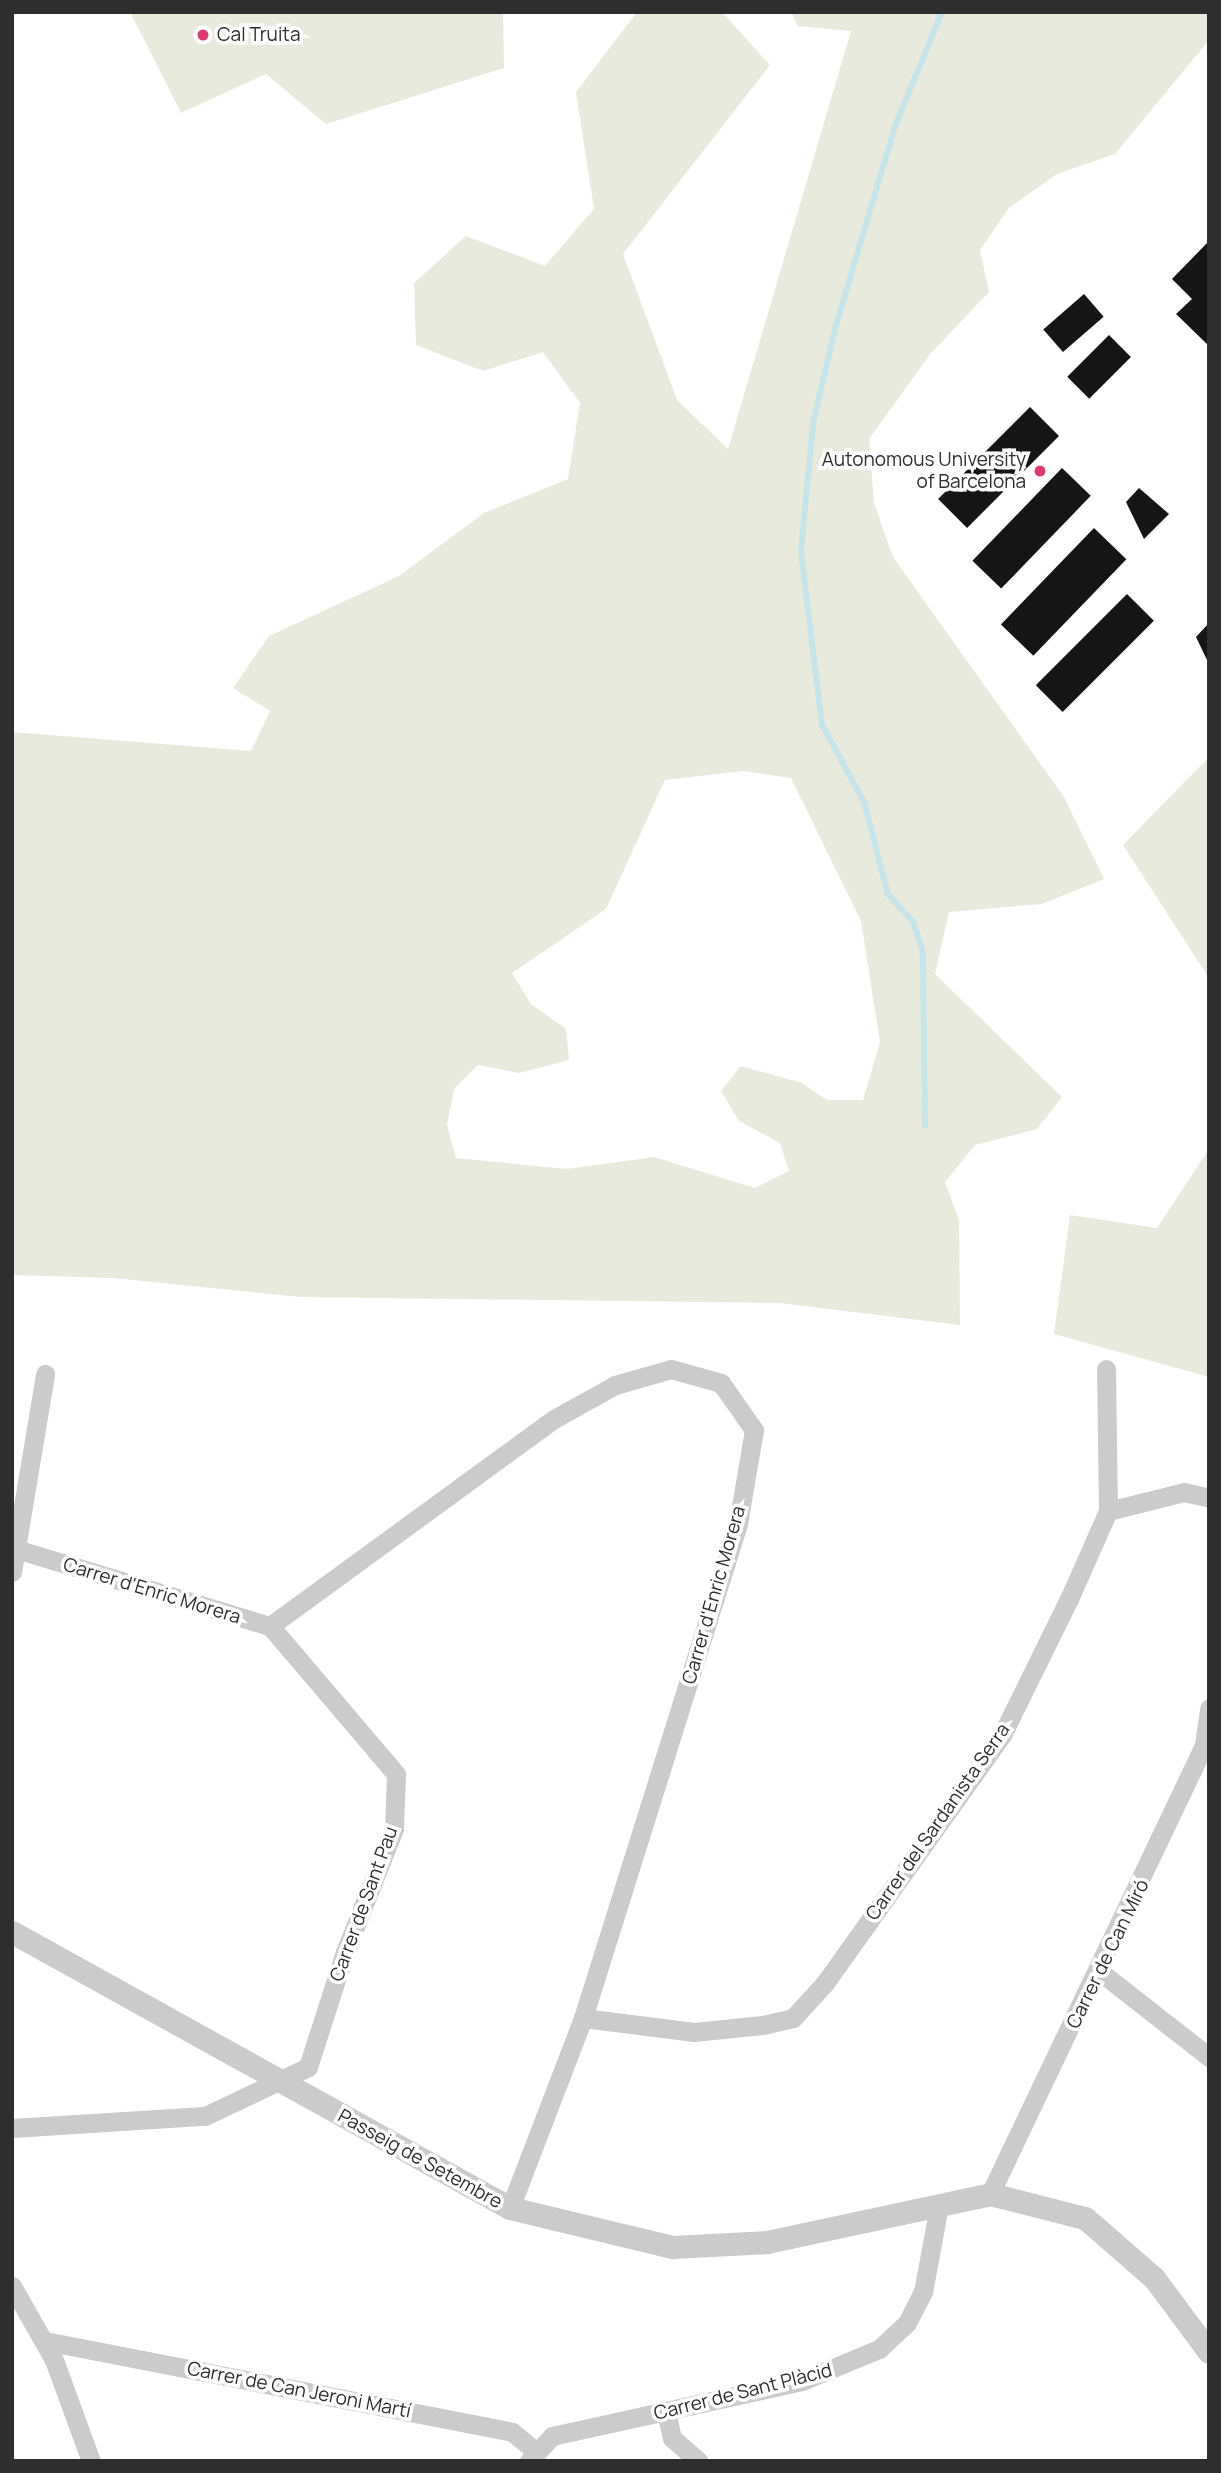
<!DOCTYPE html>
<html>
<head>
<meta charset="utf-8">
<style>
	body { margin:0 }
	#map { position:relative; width:1221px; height:2473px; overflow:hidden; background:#fff; font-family:Manrope,sans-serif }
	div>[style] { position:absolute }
	.green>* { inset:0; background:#e7eadc }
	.stream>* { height:6px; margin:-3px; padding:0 3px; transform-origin:3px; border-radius:3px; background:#c9e4e9 }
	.building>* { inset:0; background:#151515; transform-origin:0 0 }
	.minor>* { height:19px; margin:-9.5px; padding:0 9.5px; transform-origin:9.5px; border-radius:9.5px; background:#cbcbcb }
	.tertiary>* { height:23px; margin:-11.5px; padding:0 11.5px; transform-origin:11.5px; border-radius:11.5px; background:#cbcbcb }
	.dots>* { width:19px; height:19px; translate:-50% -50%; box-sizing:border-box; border:4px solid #fff; border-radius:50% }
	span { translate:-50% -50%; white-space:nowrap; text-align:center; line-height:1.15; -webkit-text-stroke:7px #fff; paint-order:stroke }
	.poi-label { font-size:19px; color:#2e2e2e }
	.left { translate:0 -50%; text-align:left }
	.right { translate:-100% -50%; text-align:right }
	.street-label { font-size:19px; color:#2e2e2e }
	.frame { position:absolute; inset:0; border:14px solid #2e2e2e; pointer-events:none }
</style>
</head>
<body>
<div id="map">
	<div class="green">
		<div style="clip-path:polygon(130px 12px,503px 12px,504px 68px,326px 124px,266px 74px,181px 113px)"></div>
		<div style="clip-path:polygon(evenodd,637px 12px,722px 12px,770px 65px,623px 254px,677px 400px,728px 449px,851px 31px,798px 26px,791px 12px,1209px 12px,1209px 40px,1115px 154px,1057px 174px,1009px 208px,980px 250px,989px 292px,931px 353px,869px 439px,874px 503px,893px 557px,1064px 797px,1104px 879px,1042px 904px,949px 912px,935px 974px,1062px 1097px,1037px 1129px,975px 1145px,945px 1182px,959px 1220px,960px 1325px,780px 1303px,300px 1297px,113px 1278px,12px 1275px,12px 732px,251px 751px,270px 711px,233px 688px,269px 636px,399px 576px,484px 513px,568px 479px,580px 403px,543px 352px,483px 371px,416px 345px,414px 283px,466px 236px,545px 266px,581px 224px,594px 209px,576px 92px,637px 12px,743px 771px,791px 778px,861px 921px,880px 1042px,863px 1100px,827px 1100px,802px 1083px,741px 1066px,721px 1091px,739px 1121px,780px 1143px,789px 1171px,755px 1188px,654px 1157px,567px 1169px,456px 1158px,447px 1125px,454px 1089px,478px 1065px,519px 1073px,569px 1060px,566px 1029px,531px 1004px,512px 973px,606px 909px,665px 780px,743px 771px)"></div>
		<div style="clip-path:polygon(1209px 757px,1209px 978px,1123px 845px)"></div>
		<div style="clip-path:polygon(1209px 1149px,1209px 1377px,1054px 1334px,1070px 1215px,1157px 1228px)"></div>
	</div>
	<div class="stream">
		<div style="left:925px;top:1126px;width:174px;rotate:-90.7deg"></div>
		<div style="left:923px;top:952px;width:32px;rotate:-108deg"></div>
		<div style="left:913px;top:922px;width:38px;rotate:-132deg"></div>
		<div style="left:888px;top:894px;width:95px;rotate:-104.6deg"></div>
		<div style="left:864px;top:802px;width:88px;rotate:-118.6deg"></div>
		<div style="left:822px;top:725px;width:175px;rotate:-96.9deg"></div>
		<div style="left:801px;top:551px;width:129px;rotate:-84.6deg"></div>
		<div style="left:813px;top:423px;width:97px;rotate:-76.8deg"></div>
		<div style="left:835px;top:329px;width:212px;rotate:-73.5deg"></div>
		<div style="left:895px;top:126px;width:123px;rotate:-67.6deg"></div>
	</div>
	<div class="building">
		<div style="clip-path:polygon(1209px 241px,1209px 346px,1176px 314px,1192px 299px,1172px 279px)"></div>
		<div style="left:1084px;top:294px;width:30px;height:54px;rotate:49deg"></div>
		<div style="left:1109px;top:335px;width:31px;height:59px;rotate:45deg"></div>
		<div style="left:1030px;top:407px;width:41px;height:130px;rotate:45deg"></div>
		<div style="left:1062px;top:468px;width:40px;height:129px;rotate:44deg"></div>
		<div style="clip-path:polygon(1139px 488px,1169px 514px,1144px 539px,1126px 502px)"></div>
		<div style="left:1094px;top:528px;width:45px;height:134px;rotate:44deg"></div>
		<div style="left:1127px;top:594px;width:38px;height:129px;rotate:45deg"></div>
		<div style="clip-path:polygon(1209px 623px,1209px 664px,1196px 637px)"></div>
	</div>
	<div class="minor">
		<div style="left:1108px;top:1511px;width:78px;rotate:-14deg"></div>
		<div style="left:1184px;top:1492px;width:26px;rotate:13deg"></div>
		<div style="left:16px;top:1549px;width:265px;rotate:16.9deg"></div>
		<div style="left:12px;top:1572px;width:201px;rotate:-80.5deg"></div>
		<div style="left:270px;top:1626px;width:351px;rotate:-36.1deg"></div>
		<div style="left:554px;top:1419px;width:70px;rotate:-29.1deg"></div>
		<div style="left:615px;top:1385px;width:58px;rotate:-15.9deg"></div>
		<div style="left:671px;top:1369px;width:52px;rotate:15.6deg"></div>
		<div style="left:721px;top:1383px;width:57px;rotate:54.9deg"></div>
		<div style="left:754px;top:1430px;width:95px;rotate:99.7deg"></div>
		<div style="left:738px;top:1524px;width:518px;rotate:107.42deg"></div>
		<div style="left:583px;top:2018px;width:204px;rotate:111deg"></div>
		<div style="left:1099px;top:1971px;width:140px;rotate:38deg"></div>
		<div style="left:583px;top:2018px;width:112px;rotate:7.2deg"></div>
		<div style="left:694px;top:2032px;width:69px;rotate:-5.8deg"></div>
		<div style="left:763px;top:2025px;width:31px;rotate:-13deg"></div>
		<div style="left:793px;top:2018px;width:47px;rotate:-47.6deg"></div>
		<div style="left:825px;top:1983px;width:305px;rotate:-54.5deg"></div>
		<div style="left:1002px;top:1735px;width:152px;rotate:-63.8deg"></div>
		<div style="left:1069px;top:1599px;width:96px;rotate:-66.1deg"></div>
		<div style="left:1108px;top:1511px;width:142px;rotate:-90.8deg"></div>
		<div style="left:12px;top:2128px;width:193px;rotate:-3.6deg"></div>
		<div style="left:205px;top:2116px;width:114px;rotate:-25.4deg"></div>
		<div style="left:308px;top:2067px;width:121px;rotate:-72.2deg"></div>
		<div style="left:345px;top:1952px;width:132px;rotate:-68.3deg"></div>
		<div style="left:394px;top:1829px;width:55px;rotate:-87.9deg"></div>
		<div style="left:396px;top:1774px;width:194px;rotate:-130.4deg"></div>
		<div style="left:990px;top:2194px;width:497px;rotate:-64.5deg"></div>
		<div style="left:1204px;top:1745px;width:37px;rotate:-82deg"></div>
		<div style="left:12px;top:2286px;width:85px;rotate:60.4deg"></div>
		<div style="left:54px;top:2360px;width:108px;rotate:69.9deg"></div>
		<div style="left:45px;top:2341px;width:476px;rotate:11deg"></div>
		<div style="left:512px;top:2432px;width:28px;rotate:39deg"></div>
		<div style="left:666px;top:2412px;width:27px;rotate:77deg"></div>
		<div style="left:672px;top:2438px;width:35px;rotate:41deg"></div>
		<div style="left:529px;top:2461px;width:34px;rotate:-47deg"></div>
		<div style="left:552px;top:2436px;width:256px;rotate:-12.4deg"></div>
		<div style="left:802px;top:2381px;width:83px;rotate:-22.6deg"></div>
		<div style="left:879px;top:2349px;width:38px;rotate:-43deg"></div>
		<div style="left:907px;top:2323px;width:35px;rotate:-63deg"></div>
		<div style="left:923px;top:2292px;width:87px;rotate:-79.5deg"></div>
	</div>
	<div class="tertiary">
		<div style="left:12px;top:1932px;width:569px;rotate:29deg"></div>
		<div style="left:510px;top:2208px;width:168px;rotate:13.5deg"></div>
		<div style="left:673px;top:2247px;width:94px;rotate:-3deg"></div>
		<div style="left:767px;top:2242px;width:228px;rotate:-12.1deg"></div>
		<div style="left:990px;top:2194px;width:98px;rotate:14.2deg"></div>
		<div style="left:1085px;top:2218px;width:91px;rotate:41deg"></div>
		<div style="left:1154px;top:2278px;width:92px;rotate:53.4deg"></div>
	</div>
	<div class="dots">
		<div style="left:203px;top:35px;background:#da3b6a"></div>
		<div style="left:1040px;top:471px;background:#da3b6a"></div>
	</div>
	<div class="poi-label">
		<span class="left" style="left:217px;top:35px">Cal Truita</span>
		<span class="right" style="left:1026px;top:471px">Autonomous University<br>of Barcelona</span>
	</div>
	<div class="street-label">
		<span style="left:152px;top:1591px;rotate:17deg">Carrer d'Enric Morera</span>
		<span style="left:714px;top:1595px;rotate:-74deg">Carrer d'Enric Morera</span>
		<span style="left:938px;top:1822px;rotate:-55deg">Carrer del Sardanista Serra</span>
		<span style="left:364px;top:1904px;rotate:-70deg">Carrer de Sant Pau</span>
		<span style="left:1108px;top:1954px;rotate:-64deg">Carrer de Can Miró</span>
		<span style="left:420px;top:2159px;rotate:29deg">Passeig de Setembre</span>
		<span style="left:299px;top:2390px;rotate:11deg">Carrer de Can Jeroni Martí</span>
		<span style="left:743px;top:2392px;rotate:-14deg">Carrer de Sant Plàcid</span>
	</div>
	<div class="frame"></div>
</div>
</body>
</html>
